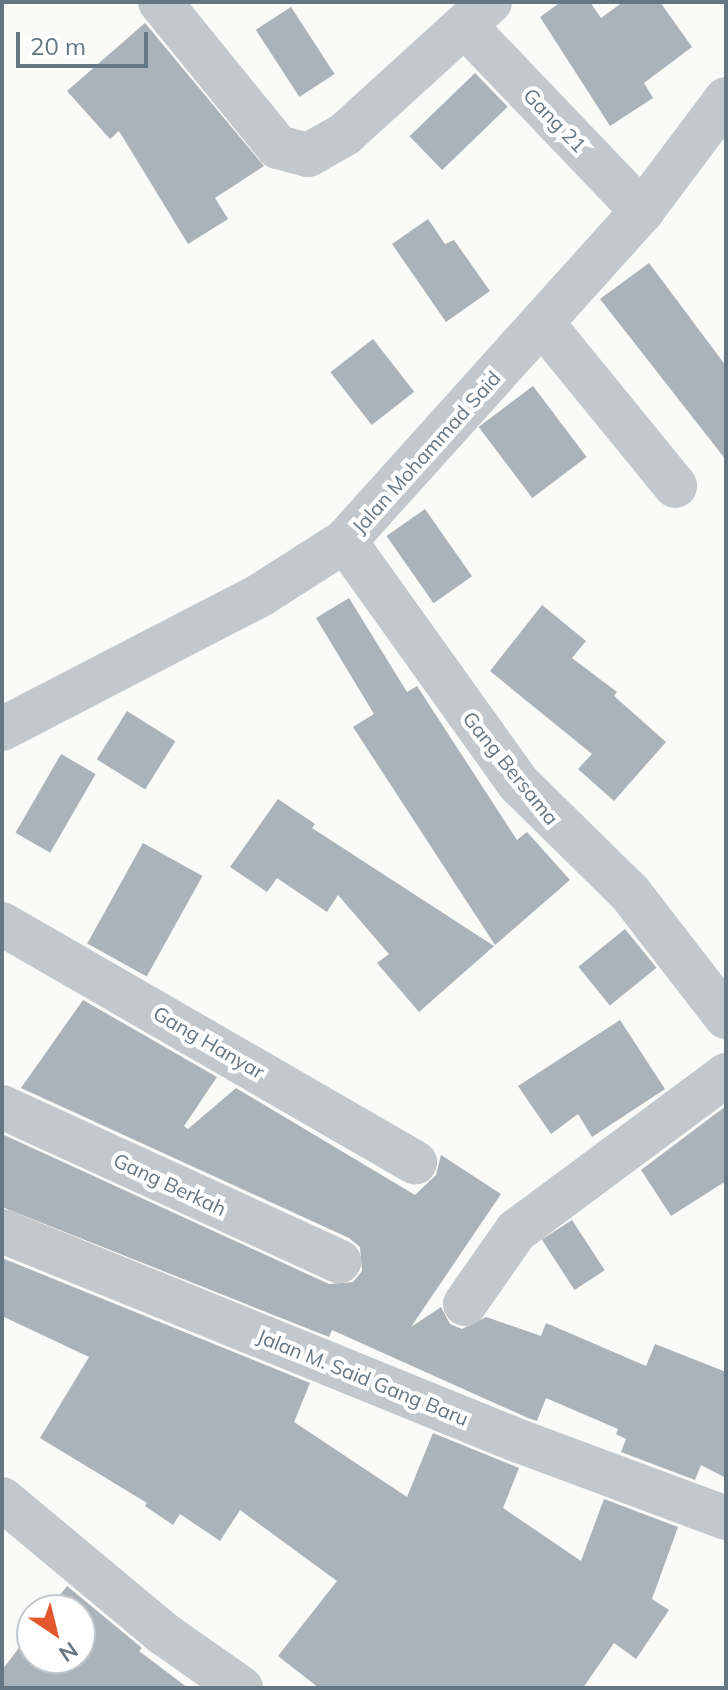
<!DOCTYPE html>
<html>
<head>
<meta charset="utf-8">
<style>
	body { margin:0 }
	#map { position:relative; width:728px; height:1690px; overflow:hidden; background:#fafaf8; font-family:Mulish,sans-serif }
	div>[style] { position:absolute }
	.building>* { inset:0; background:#aab3b9; transform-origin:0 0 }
	.minor>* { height:44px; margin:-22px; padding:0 22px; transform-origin:22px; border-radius:22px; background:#c3c8cc }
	span { translate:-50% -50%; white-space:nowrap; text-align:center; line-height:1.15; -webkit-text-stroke:8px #fff; paint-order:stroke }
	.street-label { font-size:20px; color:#657683 }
	.frame { position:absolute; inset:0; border:4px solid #657683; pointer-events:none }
	.north { position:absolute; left:16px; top:1594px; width:80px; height:80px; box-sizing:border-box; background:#fff; border:2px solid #c1c8cd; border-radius:50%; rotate:145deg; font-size:22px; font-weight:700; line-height:32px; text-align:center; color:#657683 }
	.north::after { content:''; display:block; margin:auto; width:28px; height:36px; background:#e4572e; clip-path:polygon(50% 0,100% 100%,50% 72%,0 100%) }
	.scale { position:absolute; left:16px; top:32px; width:132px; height:36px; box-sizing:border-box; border:4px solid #657683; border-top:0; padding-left:10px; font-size:24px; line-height:28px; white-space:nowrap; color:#657683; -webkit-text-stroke:6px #fff; paint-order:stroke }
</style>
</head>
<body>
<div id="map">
	<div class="building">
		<div style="clip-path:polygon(561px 2px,590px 2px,601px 18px,623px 2px,660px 2px,692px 47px,644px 83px,653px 98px,610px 126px,540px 17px)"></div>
		<div style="left:291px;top:7px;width:80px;height:42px;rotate:57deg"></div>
		<div style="clip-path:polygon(145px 23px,264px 166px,215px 198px,228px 219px,188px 244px,119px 131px,110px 139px,67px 91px)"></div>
		<div style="left:475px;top:73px;width:47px;height:91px;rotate:46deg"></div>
		<div style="clip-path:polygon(428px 219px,445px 244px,454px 240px,490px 291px,446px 322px,392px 244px)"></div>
		<div style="clip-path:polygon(649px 263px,726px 366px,726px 460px,600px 299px)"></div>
		<div style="left:373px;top:339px;width:67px;height:54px;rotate:52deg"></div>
		<div style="left:533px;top:386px;width:89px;height:68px;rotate:53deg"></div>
		<div style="left:425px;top:509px;width:82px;height:47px;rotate:55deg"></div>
		<div style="clip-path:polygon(349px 598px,407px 692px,417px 686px,517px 840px,527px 832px,570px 880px,495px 945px,353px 727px,374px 714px,316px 618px)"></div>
		<div style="clip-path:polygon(542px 605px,586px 641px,572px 658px,617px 692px,614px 696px,666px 742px,614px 801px,578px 769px,592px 754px,490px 671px)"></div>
		<div style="left:127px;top:711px;width:57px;height:57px;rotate:32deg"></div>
		<div style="left:61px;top:754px;width:40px;height:91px;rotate:30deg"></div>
		<div style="clip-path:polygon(278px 799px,315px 824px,312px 828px,494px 946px,419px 1012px,377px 963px,389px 954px,338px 895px,327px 912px,277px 878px,267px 892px,230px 867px)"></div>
		<div style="left:143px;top:843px;width:68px;height:115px;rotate:29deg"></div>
		<div style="left:625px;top:929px;width:50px;height:60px;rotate:51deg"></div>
		<div style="clip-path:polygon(83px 1000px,217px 1077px,184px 1126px,188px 1129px,236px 1088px,415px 1195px,436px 1175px,441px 1155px,501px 1194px,411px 1327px,441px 1307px,450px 1324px,462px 1329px,486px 1317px,541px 1336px,546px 1323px,646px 1366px,655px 1344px,726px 1372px,726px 1478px,701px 1465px,695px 1480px,621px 1452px,626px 1439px,616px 1434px,618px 1429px,546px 1398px,537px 1421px,528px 1418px,332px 1330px,329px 1337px,2px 1207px,2px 1134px,329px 1284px,353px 1282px,362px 1271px,360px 1247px,349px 1238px,21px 1088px)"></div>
		<div style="clip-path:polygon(620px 1020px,665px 1089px,592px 1137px,578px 1114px,551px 1134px,518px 1086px)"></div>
		<div style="clip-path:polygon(726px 1106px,726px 1181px,671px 1216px,641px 1170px)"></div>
		<div style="left:572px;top:1220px;width:60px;height:36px;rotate:57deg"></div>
		<div style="clip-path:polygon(2px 1258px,310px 1383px,294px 1422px,407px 1497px,433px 1433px,519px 1468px,503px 1508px,581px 1561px,604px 1499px,678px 1527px,652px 1599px,669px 1610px,636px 1659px,614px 1643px,583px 1688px,319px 1688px,278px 1656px,337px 1581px,240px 1510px,220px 1541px,180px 1514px,173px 1525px,145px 1506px,147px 1503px,40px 1438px,89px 1357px,2px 1316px)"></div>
		<div style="clip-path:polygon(67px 1586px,142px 1648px,139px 1651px,188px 1688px,2px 1688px,2px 1670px,32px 1631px,32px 1658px,80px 1658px,80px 1610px,48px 1610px)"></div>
	</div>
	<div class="minor">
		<div style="left:160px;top:2px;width:187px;rotate:50.9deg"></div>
		<div style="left:278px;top:147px;width:31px;rotate:15deg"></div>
		<div style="left:308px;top:155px;width:43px;rotate:-29.6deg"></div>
		<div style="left:345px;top:134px;width:196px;rotate:-42.3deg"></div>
		<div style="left:467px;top:28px;width:253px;rotate:46.3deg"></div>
		<div style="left:543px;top:324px;width:209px;rotate:50.8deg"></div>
		<div style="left:345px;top:541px;width:297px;rotate:54.4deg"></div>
		<div style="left:518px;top:783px;width:157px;rotate:44.5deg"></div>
		<div style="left:630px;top:893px;width:157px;rotate:52.3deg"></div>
		<div style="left:2px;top:729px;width:293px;rotate:-27.4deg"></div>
		<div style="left:262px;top:594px;width:98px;rotate:-32.6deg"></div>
		<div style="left:345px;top:541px;width:444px;rotate:-48deg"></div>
		<div style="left:642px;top:211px;width:140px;rotate:-53.1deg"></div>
		<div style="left:2px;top:924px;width:477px;rotate:30deg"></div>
		<div style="left:2px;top:1107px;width:371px;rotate:24.6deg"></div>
		<div style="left:2px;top:1231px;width:558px;rotate:22.11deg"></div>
		<div style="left:519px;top:1441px;width:221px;rotate:20.4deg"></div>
		<div style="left:465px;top:1304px;width:89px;rotate:-55.1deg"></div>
		<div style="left:516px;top:1231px;width:262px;rotate:-36.6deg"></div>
		<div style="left:2px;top:1499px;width:211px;rotate:39.8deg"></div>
		<div style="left:164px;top:1634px;width:94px;rotate:35deg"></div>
	</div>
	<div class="street-label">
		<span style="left:555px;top:120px;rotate:46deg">Gang 21</span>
		<span style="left:426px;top:452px;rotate:-48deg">Jalan Mohammad Said</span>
		<span style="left:511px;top:768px;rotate:51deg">Gang Bersama</span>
		<span style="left:209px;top:1042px;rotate:30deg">Gang Hanyar</span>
		<span style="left:170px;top:1184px;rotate:25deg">Gang Berkah</span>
		<span style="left:363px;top:1377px;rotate:22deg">Jalan M. Said Gang Baru</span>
	</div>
	<div class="frame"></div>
	<div class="north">N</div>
	<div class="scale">20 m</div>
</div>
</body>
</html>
